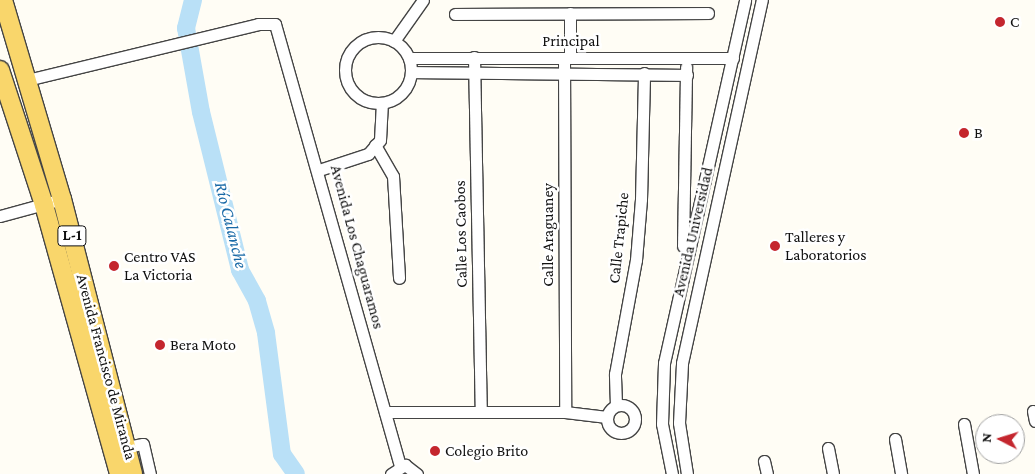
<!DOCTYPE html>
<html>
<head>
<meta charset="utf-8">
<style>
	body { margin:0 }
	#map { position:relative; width:1035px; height:474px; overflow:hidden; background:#fffdf5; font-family:"Crimson Pro",serif }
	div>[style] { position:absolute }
	.river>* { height:18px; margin:-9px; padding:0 9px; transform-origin:9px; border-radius:9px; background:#b9e0f7 }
	.roads { filter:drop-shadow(1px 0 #444) drop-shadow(-1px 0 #444) drop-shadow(0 1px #444) drop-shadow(0 -1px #444) }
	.minor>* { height:11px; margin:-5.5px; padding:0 5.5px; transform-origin:5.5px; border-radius:5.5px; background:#fff }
	.minor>.ring { margin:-5.5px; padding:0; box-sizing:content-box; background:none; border:11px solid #fff; border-radius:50% }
	.primary>* { height:18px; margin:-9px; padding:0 9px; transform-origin:9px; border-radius:9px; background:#f9d66b }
	.dots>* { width:14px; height:14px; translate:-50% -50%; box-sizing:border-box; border:2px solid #fff; border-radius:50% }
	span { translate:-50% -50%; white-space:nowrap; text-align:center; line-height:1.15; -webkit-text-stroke:5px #fff; paint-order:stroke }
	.shield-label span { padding:1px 4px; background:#fff; border:1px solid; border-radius:4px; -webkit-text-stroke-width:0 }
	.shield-label { font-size:15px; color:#111; font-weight:700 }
	.poi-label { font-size:16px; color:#111 }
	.left { translate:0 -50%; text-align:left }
	.street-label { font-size:16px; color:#111 }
	.water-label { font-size:18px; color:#1768a6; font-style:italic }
	.north { position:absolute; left:975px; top:414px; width:50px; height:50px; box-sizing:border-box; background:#fff; border:1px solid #a0a0a0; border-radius:50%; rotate:275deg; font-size:14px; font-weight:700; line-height:20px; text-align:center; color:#111 }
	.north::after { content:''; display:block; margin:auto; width:18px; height:22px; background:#c4262e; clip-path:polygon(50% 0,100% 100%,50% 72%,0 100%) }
</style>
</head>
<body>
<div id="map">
	<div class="river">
		<div style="left:193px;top:0;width:29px;rotate:104deg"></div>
		<div style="left:186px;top:28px;width:85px;rotate:79.9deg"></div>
		<div style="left:201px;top:112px;width:163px;rotate:76.1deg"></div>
		<div style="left:240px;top:270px;width:35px;rotate:61deg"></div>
		<div style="left:257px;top:301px;width:33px;rotate:74deg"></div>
		<div style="left:266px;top:333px;width:122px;rotate:82.5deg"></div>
		<div style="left:282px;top:454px;width:24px;rotate:55deg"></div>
	</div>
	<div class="roads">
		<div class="minor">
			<div style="left:455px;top:14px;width:253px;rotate:-0.2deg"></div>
			<div class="ring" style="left:345px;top:37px;width:55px;height:55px"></div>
			<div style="left:394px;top:41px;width:50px;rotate:-54.7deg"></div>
			<div style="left:474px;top:57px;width:353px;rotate:88.9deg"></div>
			<div style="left:409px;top:58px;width:324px"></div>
			<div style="left:564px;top:58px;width:354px;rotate:89.8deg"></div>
			<div style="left:570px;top:58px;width:45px;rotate:-90deg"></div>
			<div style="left:411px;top:72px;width:276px;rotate:0.6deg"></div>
			<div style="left:27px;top:80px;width:238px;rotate:-13.6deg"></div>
			<div style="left:258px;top:24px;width:17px"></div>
			<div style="left:275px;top:24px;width:459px;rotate:74.2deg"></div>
			<div style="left:375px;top:145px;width:36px;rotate:60deg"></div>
			<div style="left:393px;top:176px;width:102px;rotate:86.6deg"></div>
			<div style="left:319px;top:170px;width:52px;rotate:-18.1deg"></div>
			<div style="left:368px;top:154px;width:18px;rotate:-49deg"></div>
			<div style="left:380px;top:140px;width:37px;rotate:-87deg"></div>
			<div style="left:0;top:216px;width:64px;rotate:-15.3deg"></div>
			<div style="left:683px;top:246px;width:179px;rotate:-89deg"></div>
			<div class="ring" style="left:607px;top:405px;width:17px;height:17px"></div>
			<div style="left:616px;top:405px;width:31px;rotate:-92deg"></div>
			<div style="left:615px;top:374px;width:116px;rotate:-79.6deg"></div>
			<div style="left:636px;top:260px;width:61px;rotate:-85.3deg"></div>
			<div style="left:641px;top:199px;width:126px;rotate:-88.6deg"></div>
			<div style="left:1033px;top:411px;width:10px;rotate:79deg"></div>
			<div style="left:385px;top:412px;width:180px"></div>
			<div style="left:565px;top:412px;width:42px;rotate:6.8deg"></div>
			<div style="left:964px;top:424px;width:51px;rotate:79.8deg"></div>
			<div style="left:895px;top:439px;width:36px;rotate:80deg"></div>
			<div style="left:127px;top:447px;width:16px;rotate:-11deg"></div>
			<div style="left:143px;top:444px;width:31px;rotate:77deg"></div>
			<div style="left:828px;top:448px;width:26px;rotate:79deg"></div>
			<div style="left:764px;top:461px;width:13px;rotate:77deg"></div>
			<div style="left:391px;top:474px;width:17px;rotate:-33deg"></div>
			<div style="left:405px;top:465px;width:15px;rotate:37deg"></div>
			<div style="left:672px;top:474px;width:51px;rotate:-101.3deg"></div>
			<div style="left:662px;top:424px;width:61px;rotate:-88.1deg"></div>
			<div style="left:664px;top:363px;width:372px;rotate:-77.4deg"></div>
			<div style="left:687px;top:474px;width:52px;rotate:-98.9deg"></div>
			<div style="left:679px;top:423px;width:60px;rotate:-87.1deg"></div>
			<div style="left:682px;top:363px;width:372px;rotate:-77.6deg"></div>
		</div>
		<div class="primary">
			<div style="left:3px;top:0;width:208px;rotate:73.5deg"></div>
			<div style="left:62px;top:199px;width:284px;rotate:75.5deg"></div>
			<div style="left:0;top:70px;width:142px;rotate:71.9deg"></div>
			<div style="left:44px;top:205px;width:279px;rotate:74.4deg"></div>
		</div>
	</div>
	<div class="dots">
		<div style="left:1000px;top:22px;background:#c4262e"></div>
		<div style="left:964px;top:133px;background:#c4262e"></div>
		<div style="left:775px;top:246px;background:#c4262e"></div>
		<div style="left:114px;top:266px;background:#c4262e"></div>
		<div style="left:160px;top:345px;background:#c4262e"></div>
		<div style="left:435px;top:451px;background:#c4262e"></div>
	</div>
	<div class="shield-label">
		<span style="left:72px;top:236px">L-1</span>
	</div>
	<div class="poi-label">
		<span class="left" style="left:1010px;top:22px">C</span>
		<span class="left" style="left:974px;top:133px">B</span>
		<span class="left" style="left:785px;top:246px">Talleres y<br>Laboratorios</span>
		<span class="left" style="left:124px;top:266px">Centro VAS<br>La Victoria</span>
		<span class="left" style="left:170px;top:345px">Bera Moto</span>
		<span class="left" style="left:445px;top:451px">Colegio Brito</span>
	</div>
	<div class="street-label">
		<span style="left:571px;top:41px">Principal</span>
		<span style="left:693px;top:232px;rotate:-77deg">Avenida Universidad</span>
		<span style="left:461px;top:234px;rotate:-91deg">Calle Los Caobos</span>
		<span style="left:548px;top:235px;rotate:-90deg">Calle Araguaney</span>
		<span style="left:619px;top:238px;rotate:-84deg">Calle Trapiche</span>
		<span style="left:357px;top:247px;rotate:75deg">Avenida Los Chaguaramos</span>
		<span style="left:106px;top:367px;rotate:75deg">Avenida Francisco de Miranda</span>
	</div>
	<div class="water-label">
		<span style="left:231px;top:225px;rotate:76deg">Río Calanche</span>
	</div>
	<div class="north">N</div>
</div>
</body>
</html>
